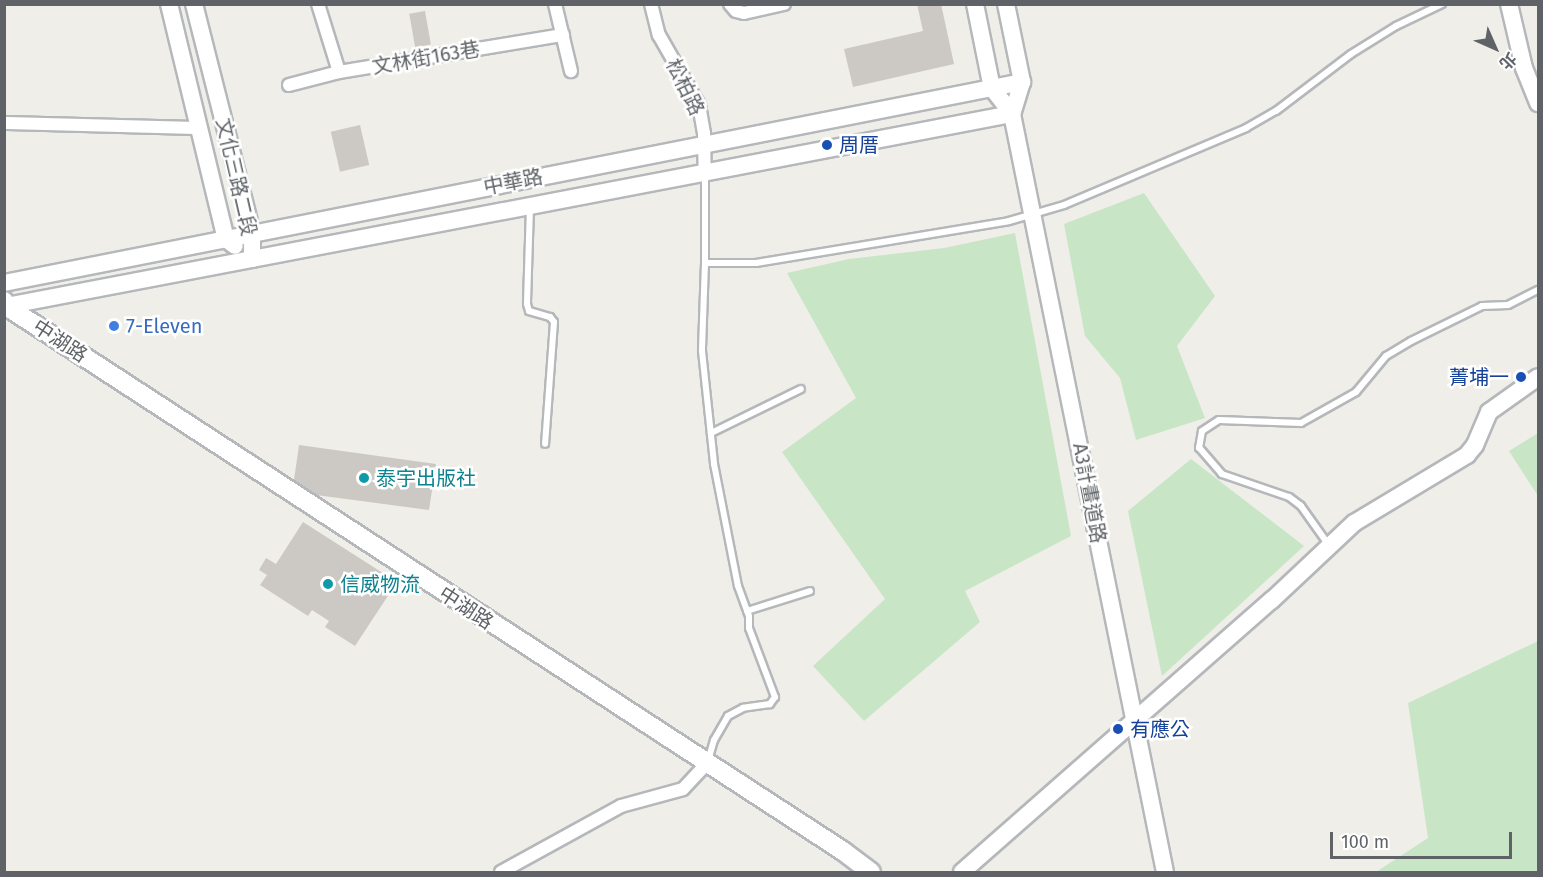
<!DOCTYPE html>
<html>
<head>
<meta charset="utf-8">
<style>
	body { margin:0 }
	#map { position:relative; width:1543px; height:877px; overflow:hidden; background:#f0eee8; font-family:"Fira Sans","Noto Sans TC",sans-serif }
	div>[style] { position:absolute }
	.green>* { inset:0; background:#c8e6c6 }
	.building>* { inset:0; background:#ccc9c4; transform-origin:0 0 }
	.roads { filter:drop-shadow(2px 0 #b5b8bb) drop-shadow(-2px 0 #b5b8bb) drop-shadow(0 2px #b5b8bb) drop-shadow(0 -2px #b5b8bb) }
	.service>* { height:6px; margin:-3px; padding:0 3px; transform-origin:3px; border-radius:3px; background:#fff }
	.minor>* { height:12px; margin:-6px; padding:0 6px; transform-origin:6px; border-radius:6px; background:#fff }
	.tertiary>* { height:16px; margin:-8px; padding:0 8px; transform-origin:8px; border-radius:8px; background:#fff }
	.secondary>* { height:18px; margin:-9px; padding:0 9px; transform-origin:9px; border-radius:9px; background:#fff }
	.dots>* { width:16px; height:16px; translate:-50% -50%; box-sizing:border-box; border:3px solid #fff; border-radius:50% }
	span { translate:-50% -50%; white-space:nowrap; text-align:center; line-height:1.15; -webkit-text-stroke:5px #fff; paint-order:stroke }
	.street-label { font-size:20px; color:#5f6367 }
	.transit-label { font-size:20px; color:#164399 }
	.left { translate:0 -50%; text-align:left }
	.right { translate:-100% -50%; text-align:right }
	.shop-label { font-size:20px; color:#366cbe }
	.culture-label { font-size:20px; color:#0d838f }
	.frame { position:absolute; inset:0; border:6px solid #5f6367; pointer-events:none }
	.north { position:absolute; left:1465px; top:18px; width:60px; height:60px; -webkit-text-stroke:4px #fff; paint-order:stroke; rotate:135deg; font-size:16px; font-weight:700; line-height:24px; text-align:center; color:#5f6367 }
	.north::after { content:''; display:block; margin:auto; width:21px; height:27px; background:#5f6367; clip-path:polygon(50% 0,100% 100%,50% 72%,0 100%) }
	.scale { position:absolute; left:1330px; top:832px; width:182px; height:27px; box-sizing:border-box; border:3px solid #5f6367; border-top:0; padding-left:8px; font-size:18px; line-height:21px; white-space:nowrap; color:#5f6367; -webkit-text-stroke:4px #fff; paint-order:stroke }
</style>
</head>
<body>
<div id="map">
	<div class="green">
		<div style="clip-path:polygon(1144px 193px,1215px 296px,1177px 346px,1205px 418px,1136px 440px,1120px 378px,1085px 336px,1064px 224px)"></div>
		<div style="clip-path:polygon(1015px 233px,1071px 536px,965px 591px,980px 622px,864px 721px,813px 666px,885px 599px,782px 452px,856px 398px,787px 273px,849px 259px,944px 248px)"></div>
		<div style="clip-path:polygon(1538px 433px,1538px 496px,1509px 451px)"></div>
		<div style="clip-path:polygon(1191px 459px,1304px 546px,1162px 676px,1128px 511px)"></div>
		<div style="clip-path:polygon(1538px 641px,1538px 872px,1376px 872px,1428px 838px,1408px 703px)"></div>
	</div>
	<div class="building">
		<div style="clip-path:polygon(917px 4px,941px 4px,954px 64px,853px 87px,844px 49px,923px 31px)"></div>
		<div style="left:425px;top:11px;width:34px;height:16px;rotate:80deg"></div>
		<div style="left:360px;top:125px;width:41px;height:30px;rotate:77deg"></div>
		<div style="clip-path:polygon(299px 445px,436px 464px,429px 510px,316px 495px,294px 480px)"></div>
		<div style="clip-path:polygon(303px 522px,397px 582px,355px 646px,325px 627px,329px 621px,312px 610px,308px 616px,260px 585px,267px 575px,259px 570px,266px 558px,276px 564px)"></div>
	</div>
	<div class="roads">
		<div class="service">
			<div style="left:705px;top:173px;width:90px;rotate:90deg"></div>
			<div style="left:705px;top:263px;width:51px"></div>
			<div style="left:756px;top:263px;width:256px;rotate:-9.4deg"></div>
			<div style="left:1009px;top:221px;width:57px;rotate:-16.2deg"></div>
			<div style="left:1064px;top:205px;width:198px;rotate:-22.9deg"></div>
			<div style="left:1246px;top:128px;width:34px;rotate:-30deg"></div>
			<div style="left:1276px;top:111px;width:94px;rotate:-37.2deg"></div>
			<div style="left:1351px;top:54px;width:53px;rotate:-31.9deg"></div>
			<div style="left:1396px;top:26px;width:51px;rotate:-25.6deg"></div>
			<div style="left:530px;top:207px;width:97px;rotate:91.8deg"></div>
			<div style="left:527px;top:304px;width:7px;rotate:74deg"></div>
			<div style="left:529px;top:311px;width:22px;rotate:16deg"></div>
			<div style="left:550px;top:317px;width:6px;rotate:51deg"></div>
			<div style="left:554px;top:322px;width:122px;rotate:94.2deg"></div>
			<div style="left:705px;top:263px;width:88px;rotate:92deg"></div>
			<div style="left:702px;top:351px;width:114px;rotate:83.9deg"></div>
			<div style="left:714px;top:464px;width:124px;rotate:78.9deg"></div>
			<div style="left:738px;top:586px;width:32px;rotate:70deg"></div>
			<div style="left:749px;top:616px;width:12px;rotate:90deg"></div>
			<div style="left:749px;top:628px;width:74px;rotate:69.4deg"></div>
			<div style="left:775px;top:697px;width:9px;rotate:126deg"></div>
			<div style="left:770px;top:704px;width:27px;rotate:172deg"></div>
			<div style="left:743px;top:708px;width:17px;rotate:152deg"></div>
			<div style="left:728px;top:716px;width:28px;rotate:120deg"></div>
			<div style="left:714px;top:740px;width:22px;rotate:106deg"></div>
			<div style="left:711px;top:433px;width:100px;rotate:-26.1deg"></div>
			<div style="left:1328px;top:544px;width:47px;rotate:-125.4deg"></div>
			<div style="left:1301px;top:506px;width:15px;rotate:-143deg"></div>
			<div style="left:1289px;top:497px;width:71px;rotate:-161.1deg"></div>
			<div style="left:1222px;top:474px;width:35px;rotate:-131deg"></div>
			<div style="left:1199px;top:448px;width:17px;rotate:-80deg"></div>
			<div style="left:1202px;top:431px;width:20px;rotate:-33deg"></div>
			<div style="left:1219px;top:420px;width:82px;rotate:2.1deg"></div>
			<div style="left:1301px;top:423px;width:63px;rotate:-29.4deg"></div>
			<div style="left:1356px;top:392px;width:47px;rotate:-50.2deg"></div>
			<div style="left:1386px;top:356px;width:29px;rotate:-31deg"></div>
			<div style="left:1411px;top:341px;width:79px;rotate:-26.2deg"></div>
			<div style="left:1482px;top:306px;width:26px;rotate:-2deg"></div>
			<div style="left:1508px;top:305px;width:34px;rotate:-27deg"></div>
			<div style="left:747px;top:611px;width:66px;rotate:-17.6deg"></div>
		</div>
		<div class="minor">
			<div style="left:318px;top:4px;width:71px;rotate:72.8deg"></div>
			<div style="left:555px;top:4px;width:69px;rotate:76.6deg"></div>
			<div style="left:651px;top:4px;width:32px;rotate:76deg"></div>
			<div style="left:659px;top:35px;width:81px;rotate:60.3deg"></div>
			<div style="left:699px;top:105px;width:28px;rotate:80deg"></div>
			<div style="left:704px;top:133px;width:39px;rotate:89deg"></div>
			<div style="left:730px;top:4px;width:9px;rotate:49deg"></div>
			<div style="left:736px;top:11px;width:8px;rotate:14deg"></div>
			<div style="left:744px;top:13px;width:41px;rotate:-12.7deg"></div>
			<div style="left:289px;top:85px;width:52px;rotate:-14.6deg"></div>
			<div style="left:339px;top:72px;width:227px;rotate:-9.4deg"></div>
			<div style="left:4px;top:123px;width:195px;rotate:1.5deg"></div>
			<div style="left:501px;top:872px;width:137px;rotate:-28.8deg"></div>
			<div style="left:621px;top:806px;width:64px;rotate:-15.3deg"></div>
			<div style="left:683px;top:789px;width:34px;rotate:-47deg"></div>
		</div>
		<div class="tertiary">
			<div style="left:169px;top:4px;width:242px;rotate:76.4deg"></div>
			<div style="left:226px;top:239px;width:11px;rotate:38deg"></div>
			<div style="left:194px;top:4px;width:237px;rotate:75.8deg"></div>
			<div style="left:252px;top:234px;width:25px;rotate:90deg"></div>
			<div style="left:975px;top:4px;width:86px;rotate:78.6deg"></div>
			<div style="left:992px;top:88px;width:33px;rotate:52deg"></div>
			<div style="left:1012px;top:114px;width:773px;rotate:78.59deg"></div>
			<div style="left:1006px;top:4px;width:80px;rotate:78.4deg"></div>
			<div style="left:1022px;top:82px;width:34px;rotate:107deg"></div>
			<div style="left:1509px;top:4px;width:66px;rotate:76.8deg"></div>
			<div style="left:1524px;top:68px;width:38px;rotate:68deg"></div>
			<div style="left:4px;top:283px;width:1038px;rotate:-11.17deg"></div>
			<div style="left:6px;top:306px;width:1024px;rotate:-10.81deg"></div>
			<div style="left:962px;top:872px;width:412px;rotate:-41.3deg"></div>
			<div style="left:1272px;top:600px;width:112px;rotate:-43.2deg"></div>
			<div style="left:1354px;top:523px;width:132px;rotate:-31deg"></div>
			<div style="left:1467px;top:455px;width:13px;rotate:-51deg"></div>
			<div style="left:1475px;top:445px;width:36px;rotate:-67deg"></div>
			<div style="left:1489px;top:412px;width:60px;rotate:-35.5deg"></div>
		</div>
		<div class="secondary">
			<div style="left:4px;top:301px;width:5px;rotate:68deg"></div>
			<div style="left:6px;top:306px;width:999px;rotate:33.07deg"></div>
			<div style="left:843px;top:851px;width:35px;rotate:37deg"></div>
		</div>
	</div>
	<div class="dots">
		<div style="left:827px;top:145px;background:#1a4fb4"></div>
		<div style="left:114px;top:326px;background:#3f7fe0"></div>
		<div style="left:1521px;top:377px;background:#1a4fb4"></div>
		<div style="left:364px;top:478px;background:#0f9aa8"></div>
		<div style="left:328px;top:584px;background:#0f9aa8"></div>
		<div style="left:1118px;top:729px;background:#1a4fb4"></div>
	</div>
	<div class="street-label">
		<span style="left:426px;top:58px;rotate:-10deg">文林街163巷</span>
		<span style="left:685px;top:87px;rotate:64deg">松柏路</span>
		<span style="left:236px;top:177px;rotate:77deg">文化三路二段</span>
		<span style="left:513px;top:182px;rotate:-11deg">中華路</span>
		<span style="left:60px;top:341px;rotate:33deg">中湖路</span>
		<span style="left:1089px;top:493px;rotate:79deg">A3計畫道路</span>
		<span style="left:466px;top:608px;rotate:33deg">中湖路</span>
	</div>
	<div class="transit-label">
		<span class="left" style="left:839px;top:145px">周厝</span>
		<span class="right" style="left:1509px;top:377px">菁埔一</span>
		<span class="left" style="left:1130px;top:729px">有應公</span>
	</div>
	<div class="shop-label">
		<span class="left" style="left:126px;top:326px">7-Eleven</span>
	</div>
	<div class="culture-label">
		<span class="left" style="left:376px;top:478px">泰宇出版社</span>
		<span class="left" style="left:340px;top:584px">信威物流</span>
	</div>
	<div class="frame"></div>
	<div class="north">北</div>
	<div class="scale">100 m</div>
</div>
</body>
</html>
